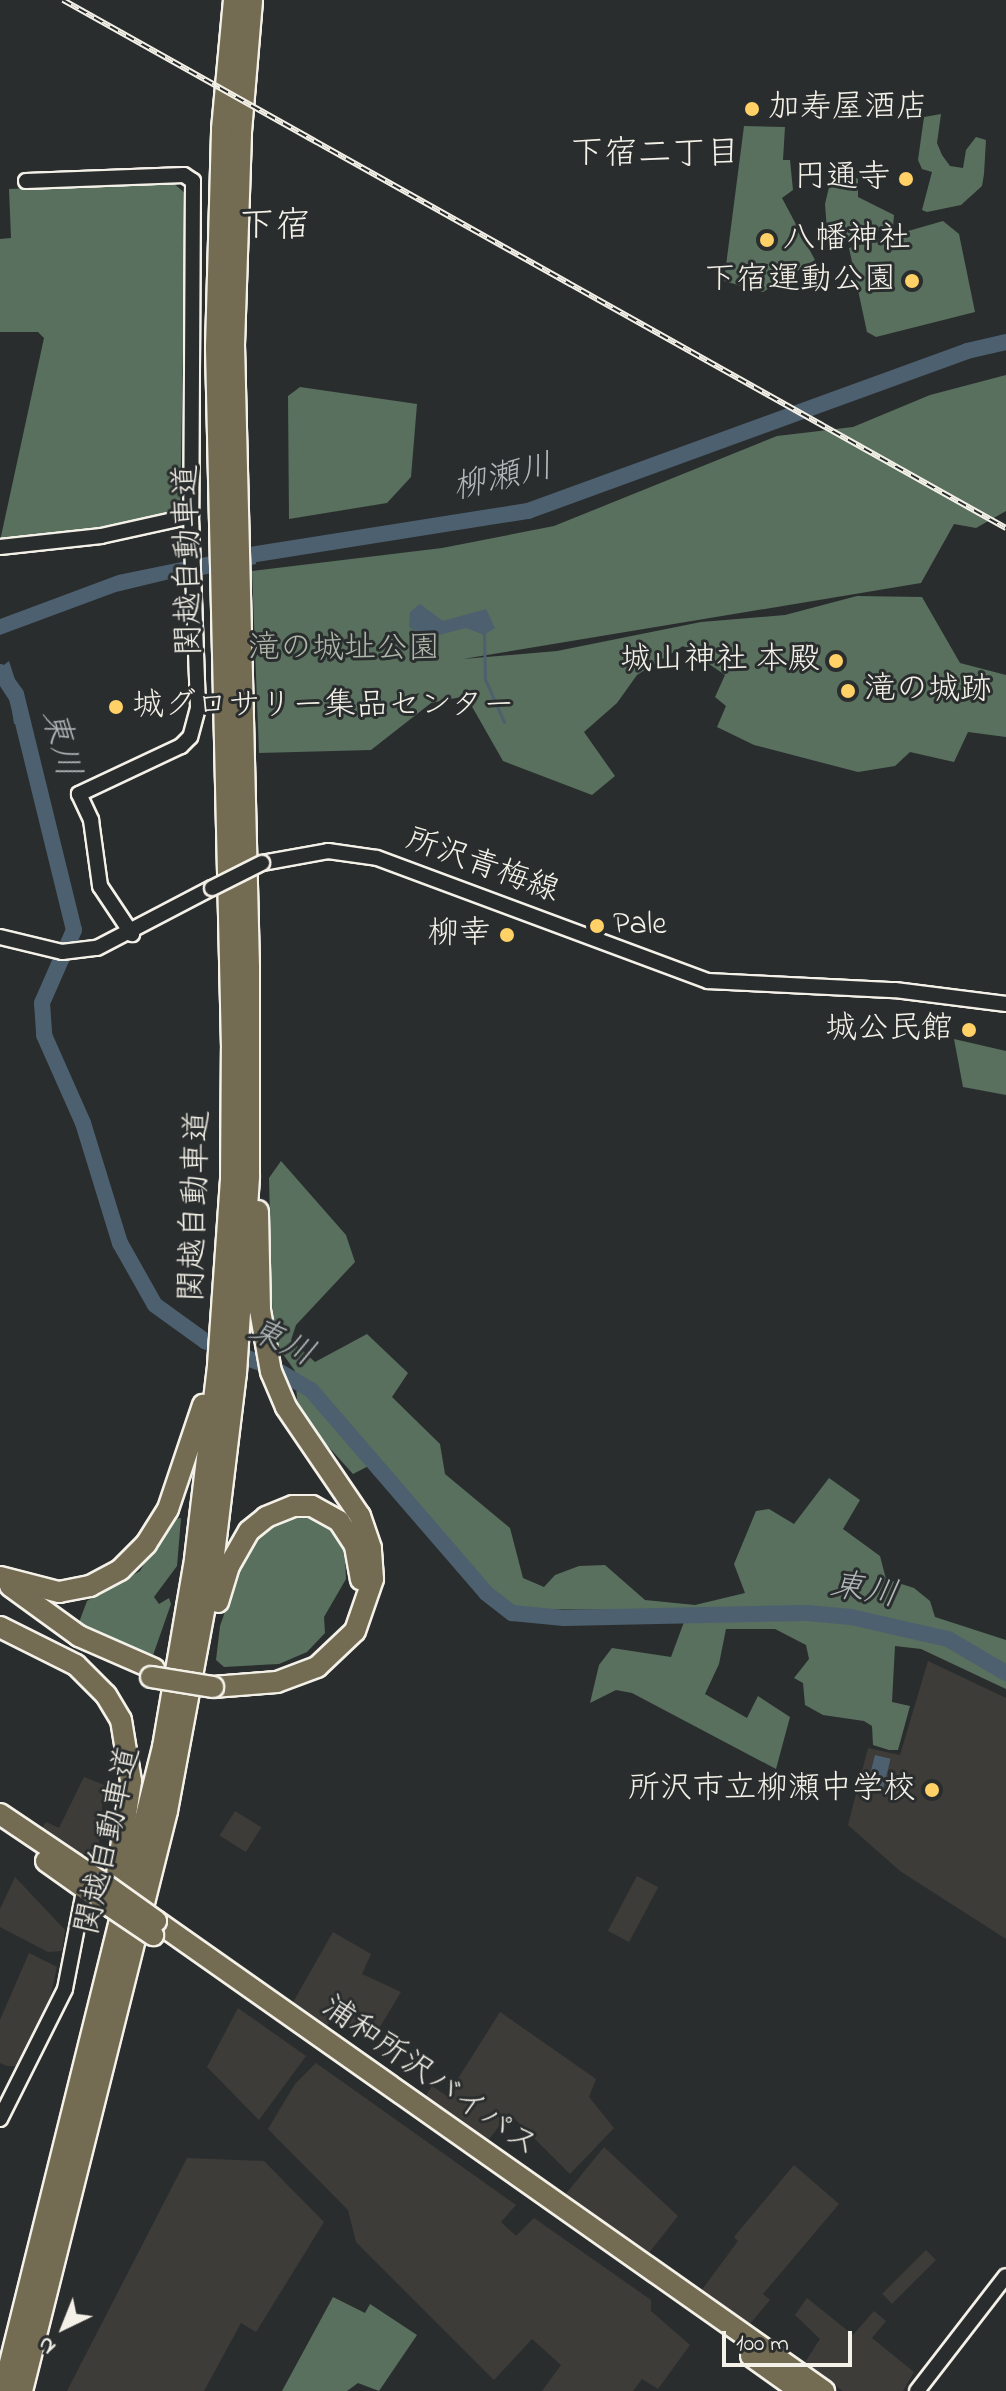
<!DOCTYPE html>
<html>
<head>
<meta charset="utf-8">
<style>
	body { margin:0 }
	#map { position:relative; width:1006px; height:2391px; overflow:hidden; background:#2a2d2e; font-family:"Indie Flower","Klee One",sans-serif }
	div>[style] { position:absolute }
	.built>* { inset:0; background:#3e3c39; transform-origin:0 0 }
	.green>* { inset:0; background:#58705d }
	.water>* { inset:0; background:#4d606f; transform-origin:0 0 }
	.stream>* { height:3px; margin:-1.5px; padding:0 1.5px; transform-origin:1.5px; border-radius:1.5px; background:#4d606f }
	.river>* { height:16px; margin:-8px; padding:0 8px; transform-origin:8px; border-radius:8px; background:#4d606f }
	.roads { filter:drop-shadow(2px 0 #f4f1e8) drop-shadow(-2px 0 #f4f1e8) drop-shadow(0 2px #f4f1e8) drop-shadow(0 -2px #f4f1e8) }
	.secondary>* { height:14px; margin:-7px; padding:0 7px; transform-origin:7px; border-radius:7px; background:#2a2d2e }
	.highway>* { height:20px; margin:-10px; padding:0 10px; transform-origin:10px; border-radius:10px; background:#736b52 }
	.rail>* { height:6px; margin-top:-3px; transform-origin:0; background:repeating-linear-gradient(90deg,#2a2d2e 0 9px,#f4f1e8 0 18px); box-sizing:border-box; border-block:2px solid #f4f1e8 }
	.bridges { filter:drop-shadow(2px 0 #f4f1e8) drop-shadow(-2px 0 #f4f1e8) drop-shadow(0 2px #f4f1e8) drop-shadow(0 -2px #f4f1e8) }
	.secondary-bridge>* { height:14px; margin:-7px; padding:0 7px; transform-origin:7px; border-radius:7px; background:#2a2d2e }
	.highway-bridge>* { height:20px; margin:-10px; padding:0 10px; transform-origin:10px; border-radius:10px; background:#736b52 }
	.dots>* { width:22px; height:22px; translate:-50% -50%; box-sizing:border-box; border:4px solid #2a2d2e; border-radius:50% }
	span { translate:-50% -50%; white-space:nowrap; text-align:center; line-height:1.15; -webkit-text-stroke:6px #2a2d2e; paint-order:stroke }
	.poi-label { font-size:32px; color:#f4f1e8 }
	.left { translate:0 -50%; text-align:left }
	.right { translate:-100% -50%; text-align:right }
	.street-label { font-size:32px; color:#f4f1e8 }
	.park-label { font-size:32px; color:#aeb7a9 }
	.neighbourhood-label { font-size:34px; color:#f4f1e8 }
	.water-label { font-size:34px; color:#b1b7b8; font-style:italic }
	.quarter-label { font-size:36px; color:#f4f1e8 }
	.north { position:absolute; left:24px; top:2287px; width:80px; height:80px; -webkit-text-stroke:6px #2a2d2e; paint-order:stroke; rotate:223deg; font-size:22px; font-weight:700; line-height:32px; text-align:center; color:#f4f1e8 }
	.north::after { content:''; display:block; margin:auto; width:28px; height:36px; background:#f4f1e8; clip-path:polygon(50% 0,100% 100%,50% 72%,0 100%) }
	.scale { position:absolute; left:722px; top:2331px; width:130px; height:36px; box-sizing:border-box; border:4px solid #f4f1e8; border-top:0; padding-left:10px; font-size:24px; line-height:28px; white-space:nowrap; color:#f4f1e8; -webkit-text-stroke:6px #2a2d2e; paint-order:stroke }
</style>
</head>
<body>
<div id="map">
	<div class="built">
		<div style="clip-path:polygon(928px 1661px,1006px 1698px,1006px 1939px,900px 1871px,848px 1825px,868px 1748px,900px 1755px)"></div>
		<div style="clip-path:polygon(84px 1777px,104px 1785px,97px 1866px,42px 1828px,46px 1822px,59px 1828px)"></div>
		<div style="left:235px;top:1811px;width:31px;height:29px;rotate:32deg"></div>
		<div style="left:637px;top:1876px;width:24px;height:62px;rotate:28deg"></div>
		<div style="clip-path:polygon(15px 1877px,65px 1930px,62px 1951px,48px 1952px,0 1927px,0 1909px)"></div>
		<div style="clip-path:polygon(333px 1932px,371px 1954px,362px 1974px,401px 1992px,374px 2037px,333px 2015px,326px 2028px,292px 2004px)"></div>
		<div style="clip-path:polygon(29px 1953px,57px 1967px,50px 1998px,31px 2039px,17px 2066px,7px 2066px,0 2063px,0 2020px)"></div>
		<div style="clip-path:polygon(238px 2008px,306px 2056px,259px 2120px,207px 2067px)"></div>
		<div style="clip-path:polygon(500px 2012px,596px 2079px,589px 2097px,614px 2128px,570px 2174px,509px 2113px,487px 2142px,425px 2097px,432px 2086px,447px 2096px)"></div>
		<div style="clip-path:polygon(316px 2063px,516px 2205px,501px 2222px,516px 2236px,534px 2218px,651px 2300px,651px 2311px,690px 2345px,658px 2389px,642px 2379px,633px 2391px,542px 2391px,561px 2365px,532px 2339px,494px 2380px,356px 2242px,348px 2210px,268px 2129px,295px 2084px)"></div>
		<div style="clip-path:polygon(604px 2147px,678px 2216px,648px 2254px,565px 2195px)"></div>
		<div style="clip-path:polygon(187px 2158px,264px 2161px,324px 2222px,256px 2332px,241px 2323px,204px 2391px,67px 2391px)"></div>
		<div style="clip-path:polygon(794px 2165px,839px 2204px,763px 2294px,770px 2300px,749px 2325px,701px 2291px,738px 2241px,734px 2237px)"></div>
		<div style="left:926px;top:2250px;width:14px;height:62px;rotate:45deg"></div>
		<div style="clip-path:polygon(807px 2298px,853px 2335px,874px 2311px,886px 2321px,872px 2338px,914px 2372px,903px 2391px,843px 2391px,804px 2364px,820px 2339px,795px 2315px)"></div>
	</div>
	<div class="green">
		<div style="clip-path:polygon(941px 114px,937px 143px,942px 155px,950px 166px,963px 168px,966px 150px,976px 137px,986px 140px,984px 174px,982px 186px,961px 205px,927px 212px,922px 210px,932px 172px,922px 169px,918px 160px,924px 117px)"></div>
		<div style="clip-path:polygon(744px 126px,785px 127px,783px 160px,790px 160px,793px 190px,782px 198px,815px 260px,763px 292px,724px 281px)"></div>
		<div style="clip-path:polygon(834px 166px,858px 179px,858px 197px,894px 215px,893px 227px,828px 243px,825px 204px)"></div>
		<div style="clip-path:polygon(172px 182px,186px 194px,180px 512px,100px 529px,0 541px,44px 338px,38px 332px,0 332px,0 239px,11px 238px,9px 189px)"></div>
		<div style="clip-path:polygon(943px 221px,959px 234px,975px 312px,876px 337px,867px 332px,849px 248px)"></div>
		<div style="clip-path:polygon(1006px 375px,1006px 511px,976px 528px,954px 524px,921px 583px,463px 659px,557px 651px,701px 622px,785px 615px,857px 596px,922px 597px,960px 663px,1006px 675px,1006px 737px,968px 732px,954px 762px,910px 752px,895px 766px,858px 772px,754px 745px,717px 727px,726px 706px,715px 697px,725px 675px,683px 646px,637px 675px,617px 703px,584px 732px,615px 776px,592px 795px,503px 761px,466px 696px,431px 703px,371px 750px,259px 753px,252px 571px,442px 548px,554px 526px,777px 436px,853px 427px,930px 395px)"></div>
		<div style="clip-path:polygon(300px 387px,417px 404px,411px 477px,387px 503px,289px 519px,288px 396px)"></div>
		<div style="clip-path:polygon(954px 1039px,1006px 1051px,1006px 1095px,963px 1087px)"></div>
		<div style="clip-path:polygon(281px 1161px,346px 1235px,355px 1262px,296px 1325px,291px 1340px,315px 1362px,367px 1334px,408px 1373px,392px 1397px,440px 1444px,445px 1474px,510px 1528px,523px 1578px,544px 1587px,555px 1575px,579px 1566px,605px 1565px,645px 1600px,695px 1605px,745px 1593px,734px 1564px,756px 1511px,769px 1509px,794px 1524px,829px 1478px,860px 1500px,843px 1529px,880px 1556px,886px 1579px,914px 1588px,930px 1601px,935px 1617px,1006px 1640px,1006px 1689px,921px 1649px,895px 1646px,892px 1702px,910px 1706px,898px 1750px,889px 1750px,873px 1745px,872px 1726px,864px 1721px,823px 1715px,805px 1705px,803px 1683px,794px 1678px,809px 1659px,806px 1645px,775px 1629px,726px 1629px,719px 1664px,705px 1694px,747px 1718px,758px 1696px,790px 1717px,776px 1769px,632px 1693px,616px 1690px,590px 1703px,599px 1665px,612px 1648px,671px 1657px,684px 1622px,643px 1610px,513px 1609px,492px 1593px,380px 1460px,353px 1474px,298px 1413px,295px 1371px,273px 1340px,269px 1178px)"></div>
		<div style="clip-path:polygon(310px 1513px,323px 1518px,342px 1539px,345px 1554px,346px 1579px,324px 1617px,325px 1633px,307px 1652px,279px 1664px,224px 1667px,216px 1660px,220px 1626px,248px 1545px,274px 1521px)"></div>
		<div style="clip-path:polygon(181px 1518px,177px 1566px,154px 1597px,159px 1604px,169px 1598px,171px 1604px,152px 1658px,78px 1625px,87px 1601px,140px 1571px,169px 1520px)"></div>
		<div style="clip-path:polygon(333px 2297px,365px 2313px,370px 2304px,417px 2335px,379px 2391px,358px 2383px,347px 2391px,282px 2391px)"></div>
	</div>
	<div class="water">
		<div style="clip-path:polygon(255px 547px,256px 564px,178px 580px,178px 588px,176px 580px,170px 579px,116px 592px,0 635px,0 619px,118px 575px)"></div>
		<div style="clip-path:polygon(420px 604px,443px 621px,486px 609px,495px 628px,484px 635px,466px 628px,427px 638px,409px 627px,410px 612px)"></div>
		<div style="clip-path:polygon(9px 661px,28px 720px,14px 724px,11px 703px,0 686px,0 668px)"></div>
		<div style="left:875px;top:1755px;width:16px;height:32px;rotate:14deg"></div>
	</div>
	<div class="stream">
		<div style="left:484px;top:635px;width:44px;rotate:88.7deg"></div>
		<div style="left:485px;top:679px;width:47px;rotate:66.2deg"></div>
	</div>
	<div class="river">
		<div style="left:237px;top:557px;width:295px;rotate:-9deg"></div>
		<div style="left:528px;top:511px;width:467px;rotate:-20deg"></div>
		<div style="left:967px;top:351px;width:40px;rotate:-13deg"></div>
		<div style="left:0;top:672px;width:27px;rotate:54deg"></div>
		<div style="left:16px;top:694px;width:243px;rotate:76.2deg"></div>
		<div style="left:74px;top:930px;width:80px;rotate:113.7deg"></div>
		<div style="left:42px;top:1003px;width:32px;rotate:86deg"></div>
		<div style="left:44px;top:1035px;width:96px;rotate:66.1deg"></div>
		<div style="left:83px;top:1123px;width:126px;rotate:72.9deg"></div>
		<div style="left:120px;top:1243px;width:71px;rotate:60.6deg"></div>
		<div style="left:155px;top:1305px;width:62px;rotate:35.8deg"></div>
		<div style="left:205px;top:1341px;width:73px;rotate:21.7deg"></div>
		<div style="left:273px;top:1368px;width:44px;rotate:30.1deg"></div>
		<div style="left:311px;top:1390px;width:268px;rotate:49.2deg"></div>
		<div style="left:486px;top:1593px;width:33px;rotate:38deg"></div>
		<div style="left:512px;top:1613px;width:52px;rotate:5.5deg"></div>
		<div style="left:564px;top:1618px;width:243px;rotate:-1.2deg"></div>
		<div style="left:807px;top:1613px;width:44px;rotate:5.2deg"></div>
		<div style="left:851px;top:1617px;width:99px;rotate:12.8deg"></div>
		<div style="left:948px;top:1639px;width:67px;rotate:30.4deg"></div>
	</div>
	<div class="roads">
		<div class="secondary">
			<div style="left:26px;top:181px;width:158px;rotate:-2.2deg"></div>
			<div style="left:184px;top:175px;width:11px;rotate:34deg"></div>
			<div style="left:193px;top:181px;width:335px;rotate:90.3deg"></div>
			<div style="left:191px;top:516px;width:192px;rotate:87.9deg"></div>
			<div style="left:198px;top:708px;width:30px;rotate:105deg"></div>
			<div style="left:190px;top:737px;width:13px;rotate:135deg"></div>
			<div style="left:181px;top:746px;width:113px;rotate:154.8deg"></div>
			<div style="left:79px;top:794px;width:29px;rotate:65deg"></div>
			<div style="left:91px;top:820px;width:67px;rotate:82.2deg"></div>
			<div style="left:100px;top:886px;width:58px;rotate:56.3deg"></div>
			<div style="left:0;top:547px;width:102px;rotate:-6.2deg"></div>
			<div style="left:101px;top:536px;width:92px;rotate:-12.5deg"></div>
			<div style="left:262px;top:863px;width:67px;rotate:-10.3deg"></div>
			<div style="left:328px;top:851px;width:49px;rotate:8.1deg"></div>
			<div style="left:377px;top:858px;width:353px;rotate:20.4deg"></div>
			<div style="left:708px;top:981px;width:187px;rotate:2.8deg"></div>
			<div style="left:895px;top:990px;width:112px;rotate:7.2deg"></div>
			<div style="left:0;top:937px;width:64px;rotate:13.6deg"></div>
			<div style="left:62px;top:952px;width:35px;rotate:-7deg"></div>
			<div style="left:97px;top:948px;width:130px;rotate:-27.6deg"></div>
			<div style="left:0;top:2119px;width:145px;rotate:-63.4deg"></div>
			<div style="left:65px;top:1989px;width:110px;rotate:-79deg"></div>
			<div style="left:917px;top:2391px;width:145px;rotate:-52.3deg"></div>
		</div>
		<div class="highway">
			<div style="left:0;top:1577px;width:61px;rotate:14.3deg"></div>
			<div style="left:59px;top:1592px;width:32px;rotate:-11deg"></div>
			<div style="left:90px;top:1586px;width:34px;rotate:-28deg"></div>
			<div style="left:120px;top:1570px;width:37px;rotate:-45deg"></div>
			<div style="left:146px;top:1544px;width:41px;rotate:-57.8deg"></div>
			<div style="left:168px;top:1509px;width:110px;rotate:-71.4deg"></div>
			<div style="left:10px;top:1586px;width:85px;rotate:35.9deg"></div>
			<div style="left:79px;top:1636px;width:82px;rotate:23.7deg"></div>
			<div style="left:218px;top:1602px;width:38px;rotate:-73deg"></div>
			<div style="left:229px;top:1566px;width:40px;rotate:-60.3deg"></div>
			<div style="left:249px;top:1531px;width:22px;rotate:-39deg"></div>
			<div style="left:266px;top:1517px;width:29px;rotate:-22deg"></div>
			<div style="left:293px;top:1506px;width:19px"></div>
			<div style="left:312px;top:1506px;width:31px;rotate:29deg"></div>
			<div style="left:339px;top:1521px;width:30px;rotate:57deg"></div>
			<div style="left:355px;top:1546px;width:34px;rotate:80deg"></div>
			<div style="left:0;top:1627px;width:85px;rotate:26.6deg"></div>
			<div style="left:76px;top:1665px;width:42px;rotate:45deg"></div>
			<div style="left:106px;top:1695px;width:29px;rotate:59deg"></div>
			<div style="left:121px;top:1720px;width:62px;rotate:80.7deg"></div>
			<div style="left:131px;top:1781px;width:128px;rotate:98.5deg"></div>
			<div style="left:213px;top:1687px;width:64px;rotate:-4.5deg"></div>
			<div style="left:277px;top:1682px;width:43px;rotate:-20.6deg"></div>
			<div style="left:317px;top:1667px;width:52px;rotate:-43.5deg"></div>
			<div style="left:355px;top:1631px;width:55px;rotate:-70.9deg"></div>
			<div style="left:373px;top:1579px;width:31px;rotate:-94deg"></div>
			<div style="left:371px;top:1548px;width:34px;rotate:-109deg"></div>
			<div style="left:360px;top:1516px;width:132px;rotate:-124.2deg"></div>
			<div style="left:286px;top:1407px;width:38px;rotate:-113deg"></div>
			<div style="left:271px;top:1372px;width:63px;rotate:-100.1deg"></div>
			<div style="left:260px;top:1310px;width:99px;rotate:-91.2deg"></div>
			<div style="left:0;top:1814px;width:125px;rotate:33.9deg"></div>
			<div style="left:46px;top:1861px;width:67px;rotate:35.3deg"></div>
			<div style="left:156px;top:1921px;width:817px;rotate:35.13deg"></div>
			<div style="left:751px;top:2356px;width:60px;rotate:35.5deg"></div>
			<div style="left:3px;top:2391px;width:664px;rotate:-76.05deg"></div>
			<div style="left:163px;top:1747px;width:191px;rotate:-80.3deg"></div>
			<div style="left:195px;top:1559px;width:195px;rotate:-83.2deg"></div>
			<div style="left:218px;top:1365px;width:185px;rotate:-86deg"></div>
			<div style="left:231px;top:1180px;width:132px;rotate:-89.6deg"></div>
			<div style="left:232px;top:1048px;width:701px;rotate:-91.31deg"></div>
			<div style="left:216px;top:347px;width:218px;rotate:-88.4deg"></div>
			<div style="left:222px;top:129px;width:130px;rotate:-84.7deg"></div>
			<div style="left:22px;top:2391px;width:598px;rotate:-75.96deg"></div>
			<div style="left:167px;top:1811px;width:252px;rotate:-79.5deg"></div>
			<div style="left:213px;top:1563px;width:191px;rotate:-83.1deg"></div>
			<div style="left:236px;top:1373px;width:198px;rotate:-86.2deg"></div>
			<div style="left:249px;top:1175px;width:208px;rotate:-90deg"></div>
			<div style="left:249px;top:967px;width:622px;rotate:-91.38deg"></div>
			<div style="left:234px;top:345px;width:213px;rotate:-88.1deg"></div>
			<div style="left:241px;top:132px;width:132px;rotate:-85.2deg"></div>
		</div>
	</div>
	<div class="rail">
		<div style="left:63px;top:0;width:1081px;rotate:29.25deg"></div>
	</div>
	<div class="bridges">
		<div class="secondary-bridge">
			<div style="left:212px;top:888px;width:56px;rotate:-26.6deg"></div>
		</div>
		<div class="highway-bridge">
			<div style="left:151px;top:1677px;width:63px;rotate:9.2deg"></div>
			<div style="left:104px;top:1884px;width:64px;rotate:35.4deg"></div>
			<div style="left:101px;top:1900px;width:63px;rotate:33.9deg"></div>
		</div>
	</div>
	<div class="dots">
		<div style="left:752px;top:109px;background:#ffd166"></div>
		<div style="left:906px;top:179px;background:#ffd166"></div>
		<div style="left:767px;top:240px;background:#ffd166"></div>
		<div style="left:912px;top:281px;background:#ffd166"></div>
		<div style="left:836px;top:661px;background:#ffd166"></div>
		<div style="left:848px;top:691px;background:#ffd166"></div>
		<div style="left:116px;top:707px;background:#ffd166"></div>
		<div style="left:597px;top:926px;background:#ffd166"></div>
		<div style="left:507px;top:935px;background:#ffd166"></div>
		<div style="left:969px;top:1030px;background:#ffd166"></div>
		<div style="left:932px;top:1790px;background:#ffd166"></div>
	</div>
	<div class="poi-label">
		<span class="left" style="left:768px;top:109px">加寿屋酒店</span>
		<span class="right" style="left:890px;top:179px">円通寺</span>
		<span class="left" style="left:783px;top:240px">八幡神社</span>
		<span class="right" style="left:896px;top:281px">下宿運動公園</span>
		<span class="right" style="left:820px;top:661px">城山神社 本殿</span>
		<span class="left" style="left:864px;top:691px">滝の城跡</span>
		<span class="left" style="left:132px;top:707px">城グロサリー集品センター</span>
		<span class="left" style="left:613px;top:926px">Pale</span>
		<span class="right" style="left:491px;top:935px">柳幸</span>
		<span class="right" style="left:953px;top:1030px">城公民館</span>
		<span class="right" style="left:916px;top:1790px">所沢市立柳瀬中学校</span>
	</div>
	<div class="street-label">
		<span style="left:190px;top:560px;rotate:-91deg">関越自動車道</span>
		<span style="left:482px;top:867px;rotate:20deg">所沢青梅線</span>
		<span style="left:197px;top:1206px;rotate:-88deg">関越自動車道</span>
		<span style="left:110px;top:1841px;rotate:-77deg">関越自動車道</span>
		<span style="left:429px;top:2078px;rotate:35deg">浦和所沢バイパス</span>
	</div>
	<div class="park-label">
		<span style="left:344px;top:650px">滝の城址公園</span>
	</div>
	<div class="neighbourhood-label">
		<span style="left:655px;top:156px">下宿二丁目</span>
	</div>
	<div class="water-label">
		<span style="left:503px;top:479px;rotate:-13deg">柳瀬川</span>
		<span style="left:59px;top:744px;rotate:76deg">東川</span>
		<span style="left:281px;top:1344px;rotate:26deg">東川</span>
		<span style="left:864px;top:1592px;rotate:10deg">東川</span>
	</div>
	<div class="quarter-label">
		<span style="left:275px;top:228px">下宿</span>
	</div>
	<div class="north">N</div>
	<div class="scale">100 m</div>
</div>
</body>
</html>
